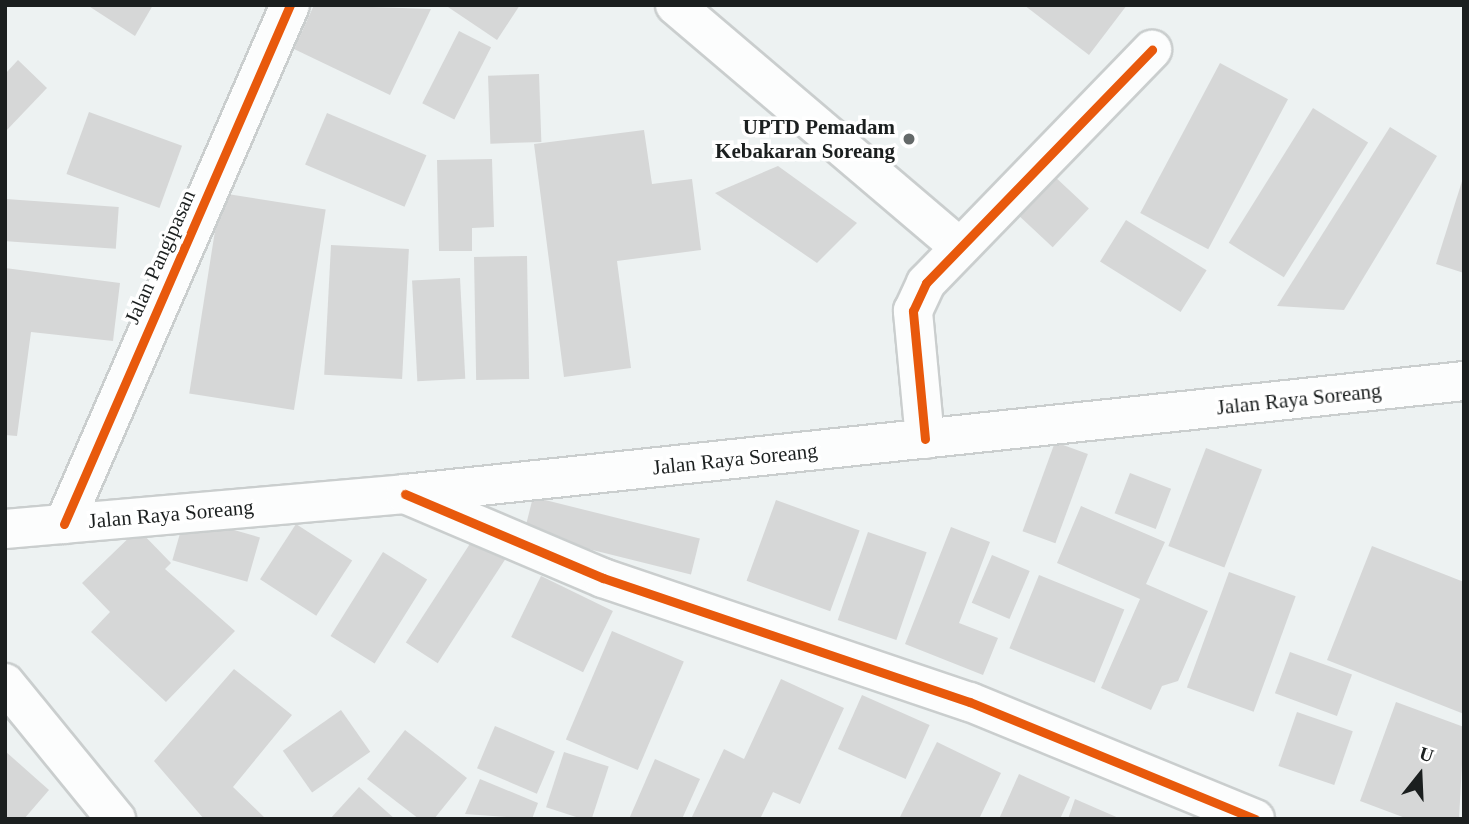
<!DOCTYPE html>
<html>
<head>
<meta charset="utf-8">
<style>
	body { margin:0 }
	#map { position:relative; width:1469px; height:824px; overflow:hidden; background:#edf2f2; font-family:Georgia,serif }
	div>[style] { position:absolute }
	.building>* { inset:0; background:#d6d7d7; transform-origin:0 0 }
	.roads { filter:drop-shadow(2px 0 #cacece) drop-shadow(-2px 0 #cacece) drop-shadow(0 2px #cacece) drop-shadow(0 -2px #cacece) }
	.minor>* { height:38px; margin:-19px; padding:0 19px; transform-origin:19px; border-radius:19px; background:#fcfdfd }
	.major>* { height:38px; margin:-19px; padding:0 19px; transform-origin:19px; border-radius:19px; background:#fcfdfd }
	.cycleway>* { height:9px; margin:-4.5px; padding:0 4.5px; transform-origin:4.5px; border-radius:4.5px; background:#e8590c }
	.dots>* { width:19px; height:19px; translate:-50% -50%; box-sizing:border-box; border:4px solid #fff; border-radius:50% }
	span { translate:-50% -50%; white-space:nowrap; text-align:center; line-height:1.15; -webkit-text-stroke:7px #fff; paint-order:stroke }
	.poi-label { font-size:21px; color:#1b1f1f; font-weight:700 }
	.right { translate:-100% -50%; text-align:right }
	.street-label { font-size:21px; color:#1b1f1f }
	.frame { position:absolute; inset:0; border:7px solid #1b1f1f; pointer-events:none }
	.north { position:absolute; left:1385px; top:740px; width:70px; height:70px; -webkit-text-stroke:5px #fff; paint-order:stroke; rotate:18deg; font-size:19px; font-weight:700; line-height:28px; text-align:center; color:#1b1f1f }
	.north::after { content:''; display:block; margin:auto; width:24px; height:32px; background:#1b1f1f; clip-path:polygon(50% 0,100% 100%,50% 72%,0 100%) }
</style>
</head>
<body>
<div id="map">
	<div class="building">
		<div style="clip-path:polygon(87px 5px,153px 5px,135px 36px)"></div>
		<div style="clip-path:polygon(314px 5px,431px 9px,390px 95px,294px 49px)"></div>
		<div style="clip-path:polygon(445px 5px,520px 5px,497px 40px)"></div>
		<div style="clip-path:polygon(1024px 5px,1127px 5px,1089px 55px)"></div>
		<div style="left:459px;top:31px;width:36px;height:81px;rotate:27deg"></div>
		<div style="clip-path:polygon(18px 60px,47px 88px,5px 132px,5px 74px)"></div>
		<div style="left:1220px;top:63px;width:77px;height:170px;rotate:28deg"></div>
		<div style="left:539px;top:74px;width:68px;height:51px;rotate:88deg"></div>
		<div style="left:1313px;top:108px;width:65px;height:159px;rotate:32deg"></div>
		<div style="left:89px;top:112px;width:99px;height:66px;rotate:20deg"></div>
		<div style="left:327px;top:113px;width:108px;height:56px;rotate:23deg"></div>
		<div style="clip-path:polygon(1390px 127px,1437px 156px,1344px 310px,1277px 306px)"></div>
		<div style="clip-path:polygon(644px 130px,652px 184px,692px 179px,701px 250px,617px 261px,631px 368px,564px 377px,534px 144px)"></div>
		<div style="clip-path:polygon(492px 159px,494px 227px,472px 228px,472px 251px,439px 251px,437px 160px)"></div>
		<div style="clip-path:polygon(778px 166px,857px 223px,817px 263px,715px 193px)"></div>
		<div style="left:1053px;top:175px;width:49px;height:53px;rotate:43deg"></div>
		<div style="clip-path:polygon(1463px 178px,1464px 178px,1464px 273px,1436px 264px)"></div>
		<div style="left:221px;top:193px;width:106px;height:203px;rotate:9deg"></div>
		<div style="left:6px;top:199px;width:113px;height:42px;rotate:4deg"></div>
		<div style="left:1126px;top:220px;width:95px;height:49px;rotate:32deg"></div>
		<div style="left:331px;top:245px;width:78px;height:130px;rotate:3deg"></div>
		<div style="left:527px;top:256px;width:123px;height:53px;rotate:89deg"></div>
		<div style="clip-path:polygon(5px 268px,120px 283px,113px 341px,31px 332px,17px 436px,5px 435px)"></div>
		<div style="left:460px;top:278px;width:101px;height:48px;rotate:87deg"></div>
		<div style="left:1055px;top:442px;width:35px;height:95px;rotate:20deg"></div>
		<div style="left:1206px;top:448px;width:60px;height:105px;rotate:21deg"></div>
		<div style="left:1130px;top:473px;width:44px;height:43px;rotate:21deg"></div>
		<div style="left:533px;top:497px;width:172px;height:37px;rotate:14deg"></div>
		<div style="left:776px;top:500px;width:89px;height:86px;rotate:20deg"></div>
		<div style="clip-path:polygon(1081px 506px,1165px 542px,1146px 584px,1208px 611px,1178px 681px,1162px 686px,1151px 710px,1101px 688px,1140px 599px,1057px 563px)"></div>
		<div style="left:185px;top:516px;width:78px;height:46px;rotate:16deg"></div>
		<div style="left:296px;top:524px;width:67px;height:66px;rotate:33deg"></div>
		<div style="clip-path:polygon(951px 527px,990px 542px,959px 623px,998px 638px,983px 675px,905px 644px)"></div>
		<div style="clip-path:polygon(138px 529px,171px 563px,165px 569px,235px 631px,166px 702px,91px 632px,110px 612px,82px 583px)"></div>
		<div style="left:868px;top:532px;width:62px;height:93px;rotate:19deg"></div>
		<div style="left:475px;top:536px;width:38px;height:127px;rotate:33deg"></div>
		<div style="clip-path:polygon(1372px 546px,1464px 582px,1464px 714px,1327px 660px)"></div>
		<div style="left:383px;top:552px;width:52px;height:99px;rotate:32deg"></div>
		<div style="left:992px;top:555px;width:41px;height:52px;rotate:23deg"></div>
		<div style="left:1229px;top:572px;width:71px;height:123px;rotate:20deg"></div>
		<div style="left:1039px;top:575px;width:92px;height:79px;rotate:22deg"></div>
		<div style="left:541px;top:576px;width:80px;height:68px;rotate:26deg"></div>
		<div style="left:612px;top:631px;width:78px;height:118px;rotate:23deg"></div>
		<div style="left:1290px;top:652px;width:66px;height:44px;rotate:20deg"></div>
		<div style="clip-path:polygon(234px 669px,292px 715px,233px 787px,266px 819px,204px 819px,154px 761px)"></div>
		<div style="clip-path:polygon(781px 679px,844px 708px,800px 804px,773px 792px,760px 819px,691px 819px,724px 749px,744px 759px)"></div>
		<div style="left:862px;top:695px;width:74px;height:59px;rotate:24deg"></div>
		<div style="clip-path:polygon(1396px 702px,1464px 727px,1459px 819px,1408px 819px,1360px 801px)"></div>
		<div style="left:341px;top:710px;width:51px;height:71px;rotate:55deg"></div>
		<div style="left:1297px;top:712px;width:59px;height:57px;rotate:19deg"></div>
		<div style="left:495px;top:726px;width:65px;height:46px;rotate:23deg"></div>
		<div style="clip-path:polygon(405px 730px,467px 778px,434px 819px,419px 819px,367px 779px)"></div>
		<div style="clip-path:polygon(937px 742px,1001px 773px,979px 819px,899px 819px)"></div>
		<div style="clip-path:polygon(5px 751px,49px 790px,24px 819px,5px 819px)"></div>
		<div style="left:564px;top:752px;width:47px;height:58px;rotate:18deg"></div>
		<div style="clip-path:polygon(655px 759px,700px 779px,682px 819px,629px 819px)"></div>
		<div style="clip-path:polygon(1019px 774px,1070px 797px,1060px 819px,999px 819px)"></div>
		<div style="clip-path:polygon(480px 779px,538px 803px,532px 819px,465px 814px)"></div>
		<div style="clip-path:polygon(359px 787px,395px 819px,330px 819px)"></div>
		<div style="clip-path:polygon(1075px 799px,1121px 819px,1068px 819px)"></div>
	</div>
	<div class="roads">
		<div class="minor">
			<div style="left:675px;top:5px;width:370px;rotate:40.4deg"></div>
			<div style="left:925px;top:439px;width:129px;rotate:-95.4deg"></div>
			<div style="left:913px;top:311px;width:31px;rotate:-65deg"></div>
			<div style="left:926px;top:283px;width:325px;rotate:-45.9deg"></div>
			<div style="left:405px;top:494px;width:215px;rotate:23deg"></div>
			<div style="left:603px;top:578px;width:387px;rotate:18.7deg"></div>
			<div style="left:970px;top:702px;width:308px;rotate:22.3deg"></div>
			<div style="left:64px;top:524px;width:566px;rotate:-66.47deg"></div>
			<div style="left:5px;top:683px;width:176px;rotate:50.8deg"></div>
		</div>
		<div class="major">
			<div style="left:5px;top:529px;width:402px;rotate:-5deg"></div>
			<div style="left:405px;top:494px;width:1065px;rotate:-6.09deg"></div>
		</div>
	</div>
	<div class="cycleway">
		<div style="left:925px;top:439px;width:129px;rotate:-95.4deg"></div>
		<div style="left:913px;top:311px;width:31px;rotate:-65deg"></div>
		<div style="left:926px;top:283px;width:325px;rotate:-45.9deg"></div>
		<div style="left:405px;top:494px;width:215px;rotate:23deg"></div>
		<div style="left:603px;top:578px;width:387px;rotate:18.7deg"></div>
		<div style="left:970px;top:702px;width:308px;rotate:22.3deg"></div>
		<div style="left:64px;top:524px;width:566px;rotate:-66.47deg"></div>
	</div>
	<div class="dots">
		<div style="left:909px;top:139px;background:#646969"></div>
	</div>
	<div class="poi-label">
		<span class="right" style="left:895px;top:139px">UPTD Pemadam<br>Kebakaran Soreang</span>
	</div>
	<div class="street-label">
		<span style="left:160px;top:257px;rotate:-66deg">Jalan Pangipasan</span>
		<span style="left:1299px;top:399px;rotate:-6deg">Jalan Raya Soreang</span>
		<span style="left:735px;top:459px;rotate:-6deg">Jalan Raya Soreang</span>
		<span style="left:171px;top:514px;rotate:-5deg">Jalan Raya Soreang</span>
	</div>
	<div class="frame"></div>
	<div class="north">U</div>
</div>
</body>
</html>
